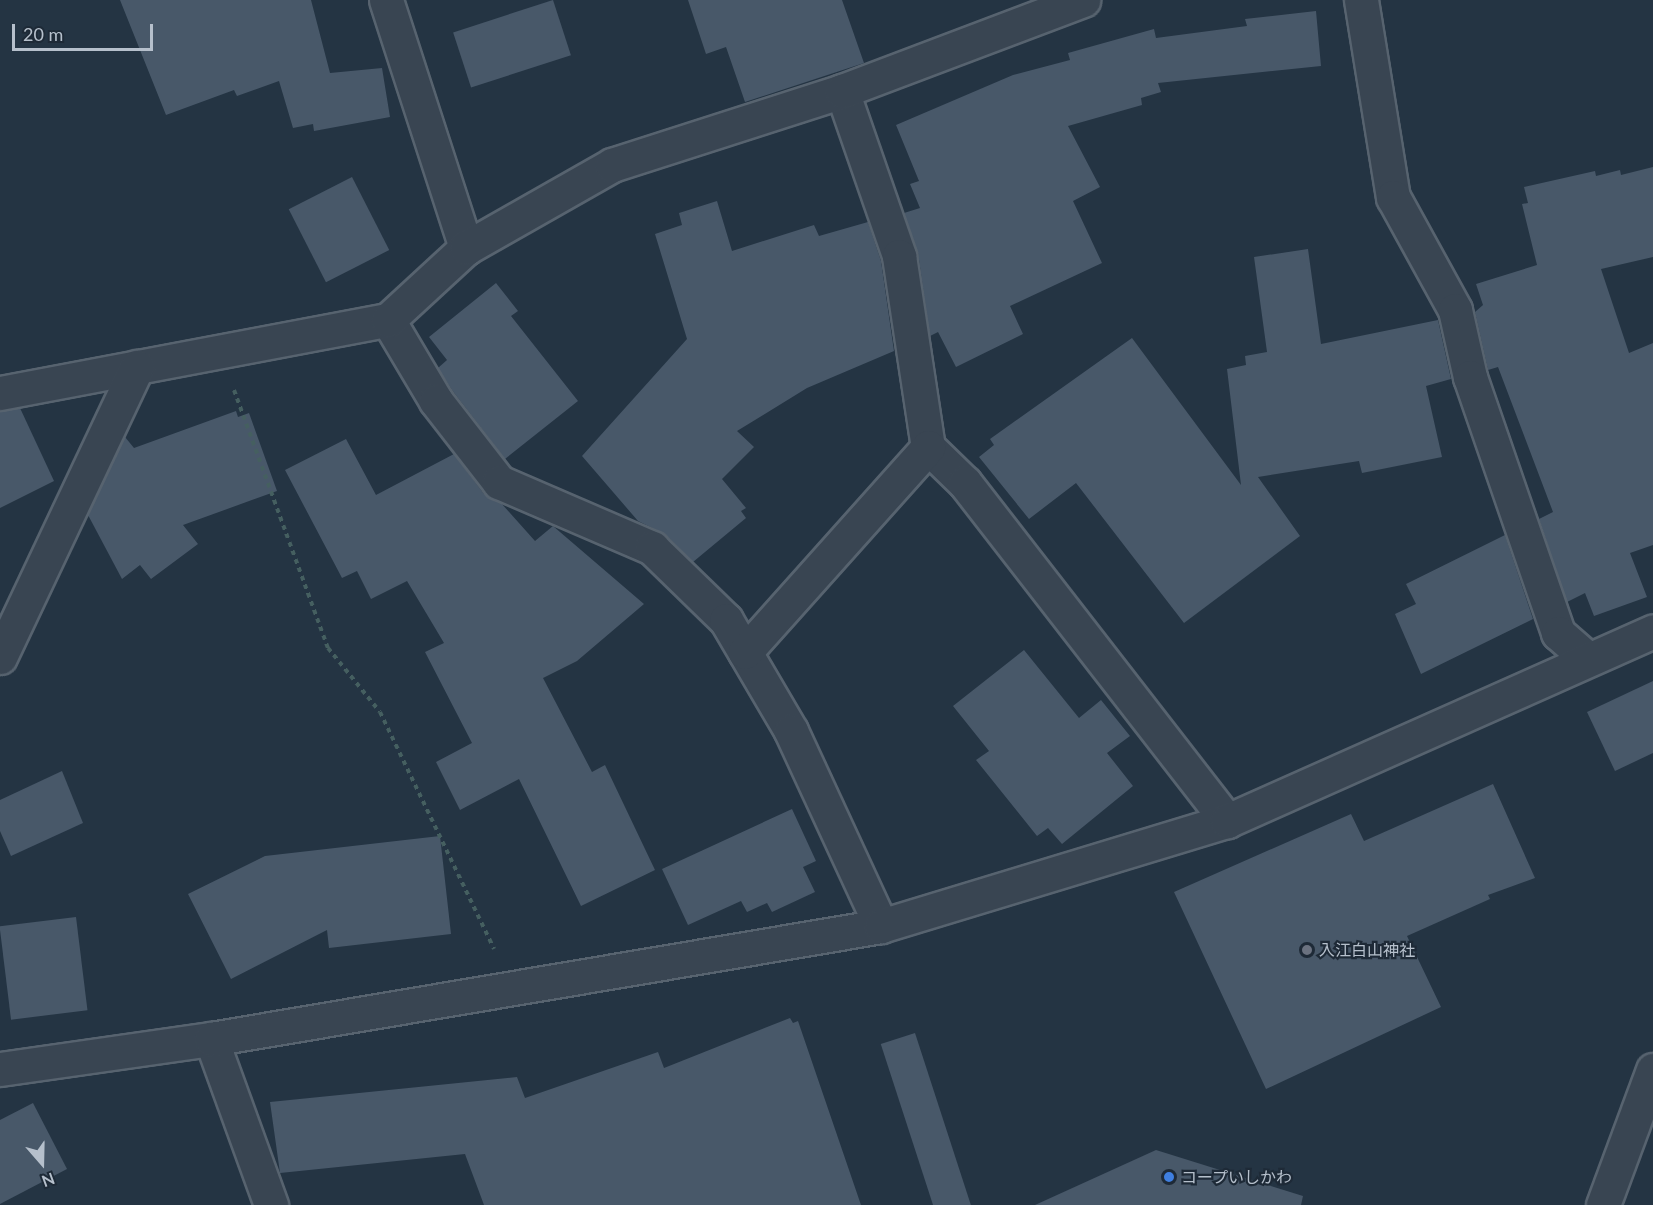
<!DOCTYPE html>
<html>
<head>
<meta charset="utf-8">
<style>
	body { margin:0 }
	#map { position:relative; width:1653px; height:1205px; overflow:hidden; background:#243443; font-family:Lato,"Noto Sans JP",sans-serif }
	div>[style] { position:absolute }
	.building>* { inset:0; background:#485869; transform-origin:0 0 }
	.path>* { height:4px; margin-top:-2px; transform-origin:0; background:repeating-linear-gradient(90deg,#455f60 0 4.5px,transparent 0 9px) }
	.roads { filter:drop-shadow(2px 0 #57636f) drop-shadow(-2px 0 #57636f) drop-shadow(0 2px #57636f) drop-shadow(0 -2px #57636f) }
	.minor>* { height:33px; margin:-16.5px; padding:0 16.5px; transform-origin:16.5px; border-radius:16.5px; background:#394552 }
	.dots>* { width:16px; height:16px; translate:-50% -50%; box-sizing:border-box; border:3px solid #1e2a37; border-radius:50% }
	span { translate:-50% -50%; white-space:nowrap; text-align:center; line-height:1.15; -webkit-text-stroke:4.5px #1e2a37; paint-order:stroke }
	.poi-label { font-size:16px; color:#b6c0cc }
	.left { translate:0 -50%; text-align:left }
	.north { position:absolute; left:12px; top:1133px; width:60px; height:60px; -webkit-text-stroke:4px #1e2a37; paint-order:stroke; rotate:160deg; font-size:16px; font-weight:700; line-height:24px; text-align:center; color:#b6c0cc }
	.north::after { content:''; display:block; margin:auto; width:21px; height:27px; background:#b6c0cc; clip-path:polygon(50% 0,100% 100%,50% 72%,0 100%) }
	.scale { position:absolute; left:12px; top:24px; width:141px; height:27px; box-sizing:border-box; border:3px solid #b6c0cc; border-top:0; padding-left:8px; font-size:18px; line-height:21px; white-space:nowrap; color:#b6c0cc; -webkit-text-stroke:4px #1e2a37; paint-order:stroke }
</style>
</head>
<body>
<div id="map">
	<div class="building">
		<div style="clip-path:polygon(120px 0,311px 0,330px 73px,382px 68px,390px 117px,314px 131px,313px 124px,293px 128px,279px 81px,237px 96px,234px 90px,166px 115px)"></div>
		<div style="left:553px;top:0;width:58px;height:105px;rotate:72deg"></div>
		<div style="clip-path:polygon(688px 0,842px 0,864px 63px,745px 102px,726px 47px,706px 54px)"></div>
		<div style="clip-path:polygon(1316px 11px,1321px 66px,1158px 83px,1161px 92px,1141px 98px,1142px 105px,1068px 126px,1100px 187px,1073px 201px,1102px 263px,1010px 306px,1023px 334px,956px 367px,938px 332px,930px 336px,918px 253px,904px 213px,920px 208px,910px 184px,919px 181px,896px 125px,1013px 75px,1070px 60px,1068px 53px,1154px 29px,1156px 38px,1247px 26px,1245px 19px)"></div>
		<div style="clip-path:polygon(1653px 167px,1653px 257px,1601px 269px,1629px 353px,1653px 343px,1653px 545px,1630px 553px,1647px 597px,1594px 616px,1585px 593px,1567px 602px,1539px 519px,1553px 512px,1498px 367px,1488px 370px,1475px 312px,1483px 305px,1476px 284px,1537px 265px,1522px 204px,1528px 203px,1524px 187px,1595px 171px,1596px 176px,1620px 170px,1621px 175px)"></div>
		<div style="left:352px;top:177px;width:82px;height:71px;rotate:63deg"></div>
		<div style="clip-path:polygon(717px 201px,732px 251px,814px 225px,819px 236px,868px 222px,881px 261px,894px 351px,807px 388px,737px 431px,754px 447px,722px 479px,746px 508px,741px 511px,746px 518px,693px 562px,665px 534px,638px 521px,582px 456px,687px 339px,655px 234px,682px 225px,679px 213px)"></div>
		<div style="clip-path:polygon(1308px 249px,1321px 344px,1438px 320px,1451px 379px,1426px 386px,1442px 457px,1362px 473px,1359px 461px,1258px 477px,1300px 536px,1184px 623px,1076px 483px,1029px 519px,979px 457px,994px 445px,990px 439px,1132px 338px,1241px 485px,1227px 369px,1246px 365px,1245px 356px,1267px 352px,1254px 257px)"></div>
		<div style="clip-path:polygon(496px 283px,518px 311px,511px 316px,578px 401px,505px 459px,452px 390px,438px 368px,447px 360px,429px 337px)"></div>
		<div style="clip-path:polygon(20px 408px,54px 481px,0 508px,0 411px)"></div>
		<div style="clip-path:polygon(236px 411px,238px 417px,249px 413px,277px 491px,183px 525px,198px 544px,151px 579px,140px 565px,122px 579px,88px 515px,125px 437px,134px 448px)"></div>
		<div style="clip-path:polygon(346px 439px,376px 495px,454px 454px,484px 494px,501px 503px,535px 541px,553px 526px,644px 604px,577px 661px,543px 678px,592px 772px,605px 765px,655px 870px,581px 906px,519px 779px,460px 810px,436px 762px,472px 743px,425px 652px,444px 643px,407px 581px,371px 599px,357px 571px,342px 578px,285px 470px)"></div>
		<div style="clip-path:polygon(1505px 535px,1533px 619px,1421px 674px,1395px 614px,1416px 604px,1406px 584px)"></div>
		<div style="clip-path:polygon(1024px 650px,1079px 718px,1101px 700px,1130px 736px,1107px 753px,1133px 786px,1062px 844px,1048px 828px,1037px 836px,976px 760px,989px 751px,953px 706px)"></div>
		<div style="clip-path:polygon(1653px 681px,1653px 753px,1615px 771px,1587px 712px)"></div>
		<div style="clip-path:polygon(62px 771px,83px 823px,11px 856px,0 831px,0 800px)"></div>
		<div style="clip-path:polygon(1493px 784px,1535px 878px,1488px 895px,1490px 899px,1407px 936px,1441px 1007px,1266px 1089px,1174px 892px,1351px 814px,1364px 841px)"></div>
		<div style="clip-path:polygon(792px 809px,816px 861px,803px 867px,815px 892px,772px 912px,767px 903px,747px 912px,741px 901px,688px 925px,662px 869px)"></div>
		<div style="clip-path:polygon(440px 836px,451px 934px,329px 948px,327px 930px,231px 979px,188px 894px,265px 856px)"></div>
		<div style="left:76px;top:917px;width:94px;height:77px;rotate:83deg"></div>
		<div style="clip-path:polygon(790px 1018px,793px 1023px,798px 1021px,861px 1205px,484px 1205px,465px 1154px,280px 1173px,270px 1102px,517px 1077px,525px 1098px,658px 1052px,664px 1068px)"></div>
		<div style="left:915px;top:1033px;width:181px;height:36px;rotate:72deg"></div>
		<div style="clip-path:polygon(33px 1103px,67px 1169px,0 1204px,0 1120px)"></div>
		<div style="clip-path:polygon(1156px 1150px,1303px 1196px,1301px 1205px,1035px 1205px)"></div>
	</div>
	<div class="path">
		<div style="left:234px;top:390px;width:275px;rotate:70deg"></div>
		<div style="left:328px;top:648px;width:82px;rotate:50.9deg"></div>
		<div style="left:380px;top:712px;width:263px;rotate:64.3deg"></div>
	</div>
	<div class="roads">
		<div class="minor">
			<div style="left:386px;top:0;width:261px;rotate:72.1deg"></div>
			<div style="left:1361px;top:0;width:200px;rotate:80.8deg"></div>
			<div style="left:1393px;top:197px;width:129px;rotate:61.2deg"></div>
			<div style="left:1455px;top:310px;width:69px;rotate:77.4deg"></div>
			<div style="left:1470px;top:377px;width:271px;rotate:71deg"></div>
			<div style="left:1558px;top:633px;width:38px;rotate:41deg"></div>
			<div style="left:842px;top:91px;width:175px;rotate:70.9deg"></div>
			<div style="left:899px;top:256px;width:193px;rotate:81.4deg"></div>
			<div style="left:928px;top:447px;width:52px;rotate:44.2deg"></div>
			<div style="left:965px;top:483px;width:428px;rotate:52.2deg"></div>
			<div style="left:388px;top:320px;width:94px;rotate:59.3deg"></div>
			<div style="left:436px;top:401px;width:103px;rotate:52.1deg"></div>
			<div style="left:499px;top:482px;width:167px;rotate:23.3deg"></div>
			<div style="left:652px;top:548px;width:103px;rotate:44.2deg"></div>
			<div style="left:726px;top:620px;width:129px;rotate:59.6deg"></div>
			<div style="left:791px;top:731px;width:215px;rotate:65.2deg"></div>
			<div style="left:0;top:393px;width:395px;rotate:-10.7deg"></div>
			<div style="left:388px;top:320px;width:106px;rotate:-42.7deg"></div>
			<div style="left:466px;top:248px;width:168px;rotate:-29.6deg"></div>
			<div style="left:612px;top:165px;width:242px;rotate:-17.8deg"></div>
			<div style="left:842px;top:91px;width:258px;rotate:-20.7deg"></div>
			<div style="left:745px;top:652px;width:275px;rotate:-48.2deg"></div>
			<div style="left:0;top:657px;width:321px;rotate:-64.7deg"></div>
			<div style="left:211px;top:1039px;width:177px;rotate:70.1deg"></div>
			<div style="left:0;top:1069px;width:213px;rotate:-8.1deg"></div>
			<div style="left:211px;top:1039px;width:679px;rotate:-9.57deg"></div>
			<div style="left:881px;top:926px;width:362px;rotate:-16.9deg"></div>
			<div style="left:1227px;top:821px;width:466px;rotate:-24deg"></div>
			<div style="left:1603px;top:1205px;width:144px;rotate:-69.7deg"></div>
		</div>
	</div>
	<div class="dots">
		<div style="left:1307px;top:950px;background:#6b7280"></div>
		<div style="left:1169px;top:1177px;background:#3f7fe0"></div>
	</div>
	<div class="poi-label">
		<span class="left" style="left:1319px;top:950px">入江白山神社</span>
		<span class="left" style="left:1181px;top:1177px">コープいしかわ</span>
	</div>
	<div class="north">N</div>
	<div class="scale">20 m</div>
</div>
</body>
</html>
